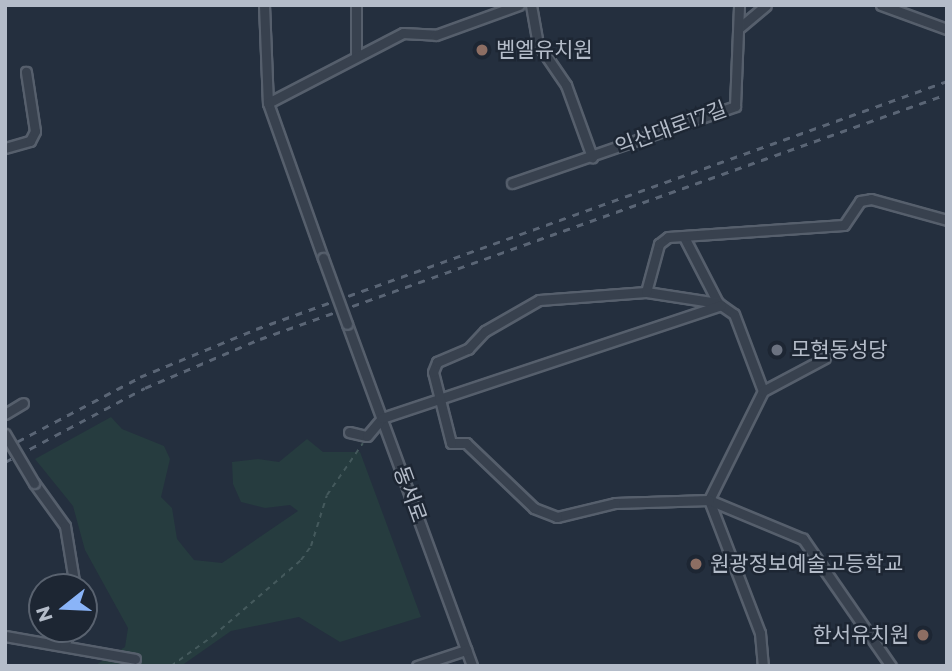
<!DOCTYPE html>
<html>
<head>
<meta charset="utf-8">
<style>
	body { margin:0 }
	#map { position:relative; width:952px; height:671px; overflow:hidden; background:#242f3e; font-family:Montserrat,"Noto Sans KR",sans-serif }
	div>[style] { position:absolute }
	.green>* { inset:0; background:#263c3f }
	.path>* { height:2px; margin-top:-1px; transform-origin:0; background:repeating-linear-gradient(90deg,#44595c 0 5px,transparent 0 10px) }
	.roads { filter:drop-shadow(2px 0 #565f6c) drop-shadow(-2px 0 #565f6c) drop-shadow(0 2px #565f6c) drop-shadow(0 -2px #565f6c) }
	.minor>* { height:9px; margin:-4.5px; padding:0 4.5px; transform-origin:4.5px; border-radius:4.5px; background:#38414e }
	.rail>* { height:2.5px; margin-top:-1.25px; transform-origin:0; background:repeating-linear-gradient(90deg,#5a6575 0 7px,transparent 0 14px) }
	.bridges { filter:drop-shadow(2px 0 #565f6c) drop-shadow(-2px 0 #565f6c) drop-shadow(0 2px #565f6c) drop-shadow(0 -2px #565f6c) }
	.minor-bridge>* { height:9px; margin:-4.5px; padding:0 4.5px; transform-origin:4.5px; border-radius:4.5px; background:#38414e }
	.dots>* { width:19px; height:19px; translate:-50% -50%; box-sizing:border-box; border:4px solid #1d2633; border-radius:50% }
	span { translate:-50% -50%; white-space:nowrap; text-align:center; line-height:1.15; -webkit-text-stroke:5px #1d2633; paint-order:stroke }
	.poi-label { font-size:21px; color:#b4bcc9 }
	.left { translate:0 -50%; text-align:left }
	.right { translate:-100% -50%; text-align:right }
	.street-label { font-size:21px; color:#b4bcc9 }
	.frame { position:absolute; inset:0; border:7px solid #b4bcc9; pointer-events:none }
	.north { position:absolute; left:28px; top:573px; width:70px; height:70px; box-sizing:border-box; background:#1d2633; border:2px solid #59626f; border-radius:50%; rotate:252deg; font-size:19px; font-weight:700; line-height:28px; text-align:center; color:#b4bcc9 }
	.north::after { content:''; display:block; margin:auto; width:24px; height:32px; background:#8ab4f8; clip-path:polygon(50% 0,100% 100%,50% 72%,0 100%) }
</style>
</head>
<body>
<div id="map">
	<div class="green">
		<div style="clip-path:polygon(111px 417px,122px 429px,164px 446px,170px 459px,161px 497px,172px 508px,177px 539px,194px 560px,222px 563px,298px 511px,290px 505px,265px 508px,241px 502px,233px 484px,232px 462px,258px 459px,279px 462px,307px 439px,323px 452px,360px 452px,421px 617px,340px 642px,299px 617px,231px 631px,181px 666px,94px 666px,125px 647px,128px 628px,85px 550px,73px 506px,35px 459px)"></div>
	</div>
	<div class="path">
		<div style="left:171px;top:666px;width:52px;rotate:-35.5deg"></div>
		<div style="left:213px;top:636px;width:116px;rotate:-40.8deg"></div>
		<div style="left:301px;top:560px;width:17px;rotate:-54deg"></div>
		<div style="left:311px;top:546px;width:53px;rotate:-72.6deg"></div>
		<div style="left:327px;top:495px;width:63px;rotate:-55.3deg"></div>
	</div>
	<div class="roads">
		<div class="minor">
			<div style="left:264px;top:5px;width:98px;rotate:87.7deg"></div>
			<div style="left:268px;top:103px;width:164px;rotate:70.5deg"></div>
			<div style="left:356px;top:5px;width:49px;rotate:90deg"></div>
			<div style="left:531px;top:5px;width:40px;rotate:80deg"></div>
			<div style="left:538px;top:44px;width:50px;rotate:55.7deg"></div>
			<div style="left:566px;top:85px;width:77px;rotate:70.1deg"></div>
			<div style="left:881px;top:5px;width:70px;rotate:20deg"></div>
			<div style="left:739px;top:28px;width:35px;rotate:-40deg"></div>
			<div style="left:268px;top:103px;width:152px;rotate:-27.4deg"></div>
			<div style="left:403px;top:33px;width:33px;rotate:3deg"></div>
			<div style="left:436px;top:35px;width:88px;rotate:-19.9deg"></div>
			<div style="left:5px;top:148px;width:26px;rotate:-16deg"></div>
			<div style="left:30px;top:141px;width:11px;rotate:-63deg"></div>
			<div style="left:35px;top:131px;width:60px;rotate:-98.7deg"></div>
			<div style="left:512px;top:183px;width:236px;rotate:-19deg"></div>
			<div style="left:735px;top:106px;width:101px;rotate:-87.7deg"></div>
			<div style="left:684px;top:237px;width:74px;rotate:62.7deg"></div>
			<div style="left:718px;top:303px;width:19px;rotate:35deg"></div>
			<div style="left:734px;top:314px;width:82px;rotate:69.4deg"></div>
			<div style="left:763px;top:391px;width:122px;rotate:116.4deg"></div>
			<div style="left:709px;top:500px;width:142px;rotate:69deg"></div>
			<div style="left:760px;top:633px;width:33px;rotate:85deg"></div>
			<div style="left:646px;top:292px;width:73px;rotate:8.7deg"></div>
			<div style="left:347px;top:324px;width:364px;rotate:69.9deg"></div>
			<div style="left:763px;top:391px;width:70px;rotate:-28deg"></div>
			<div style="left:5px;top:414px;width:21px;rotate:-31deg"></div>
			<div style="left:349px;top:432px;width:18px;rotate:13deg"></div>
			<div style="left:367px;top:436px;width:23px;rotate:-50deg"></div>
			<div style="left:382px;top:418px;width:357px;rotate:-18.4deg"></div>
			<div style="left:34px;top:483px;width:53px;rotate:54.2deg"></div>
			<div style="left:65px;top:526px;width:62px;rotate:80.7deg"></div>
			<div style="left:5px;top:636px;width:132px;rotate:10deg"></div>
			<div style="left:64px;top:645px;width:17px;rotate:-66deg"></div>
			<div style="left:417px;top:666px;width:52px;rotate:-18.1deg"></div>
			<div style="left:891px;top:666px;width:155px;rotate:-124.7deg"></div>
			<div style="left:803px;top:539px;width:102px;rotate:-157.5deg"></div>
			<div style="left:709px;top:500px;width:94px;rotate:178.2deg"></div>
			<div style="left:615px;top:503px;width:60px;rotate:166.4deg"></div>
			<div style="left:557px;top:517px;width:25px;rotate:-159deg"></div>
			<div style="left:534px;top:508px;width:94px;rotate:-136.3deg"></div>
			<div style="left:466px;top:443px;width:15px;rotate:180deg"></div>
			<div style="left:451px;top:443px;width:73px;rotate:-104.2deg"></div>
			<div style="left:433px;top:372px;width:11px;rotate:-68deg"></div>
			<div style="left:437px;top:362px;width:34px;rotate:-23deg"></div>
			<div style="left:468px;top:349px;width:25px;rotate:-47deg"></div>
			<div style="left:485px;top:331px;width:62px;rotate:-29.9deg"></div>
			<div style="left:539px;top:300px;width:107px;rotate:-4.3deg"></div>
			<div style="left:646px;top:292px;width:50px;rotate:-74.8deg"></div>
			<div style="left:659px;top:244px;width:11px;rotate:-38deg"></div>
			<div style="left:668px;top:237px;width:176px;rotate:-3.9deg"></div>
			<div style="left:844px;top:225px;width:29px;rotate:-56deg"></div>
			<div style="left:860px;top:201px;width:11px;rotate:-10deg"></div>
			<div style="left:871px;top:199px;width:79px;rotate:15.4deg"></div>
		</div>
	</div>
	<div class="rail">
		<div style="left:5px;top:448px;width:153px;rotate:-27.7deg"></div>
		<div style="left:140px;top:377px;width:126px;rotate:-22.5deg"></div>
		<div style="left:256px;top:329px;width:734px;rotate:-19.74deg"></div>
		<div style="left:5px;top:462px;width:158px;rotate:-27.9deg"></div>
		<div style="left:145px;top:388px;width:125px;rotate:-23.1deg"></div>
		<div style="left:260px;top:339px;width:729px;rotate:-19.63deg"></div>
	</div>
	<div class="bridges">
		<div class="minor-bridge">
			<div style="left:323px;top:258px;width:70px;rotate:70deg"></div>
			<div style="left:5px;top:434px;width:57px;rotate:59.4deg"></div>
		</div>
	</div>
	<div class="dots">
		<div style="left:482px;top:50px;background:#8d6e63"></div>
		<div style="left:777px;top:350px;background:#6b7280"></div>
		<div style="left:696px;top:564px;background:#8d6e63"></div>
		<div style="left:923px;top:635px;background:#8d6e63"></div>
	</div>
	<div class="poi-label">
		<span class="left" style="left:496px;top:50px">벧엘유치원</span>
		<span class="left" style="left:791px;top:350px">모현동성당</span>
		<span class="left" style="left:710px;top:564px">원광정보예술고등학교</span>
		<span class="right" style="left:909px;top:635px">한서유치원</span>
	</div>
	<div class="street-label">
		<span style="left:671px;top:128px;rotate:-20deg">익산대로17길</span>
		<span style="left:410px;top:494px;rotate:70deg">동서로</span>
	</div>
	<div class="frame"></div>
	<div class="north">N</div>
</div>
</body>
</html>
